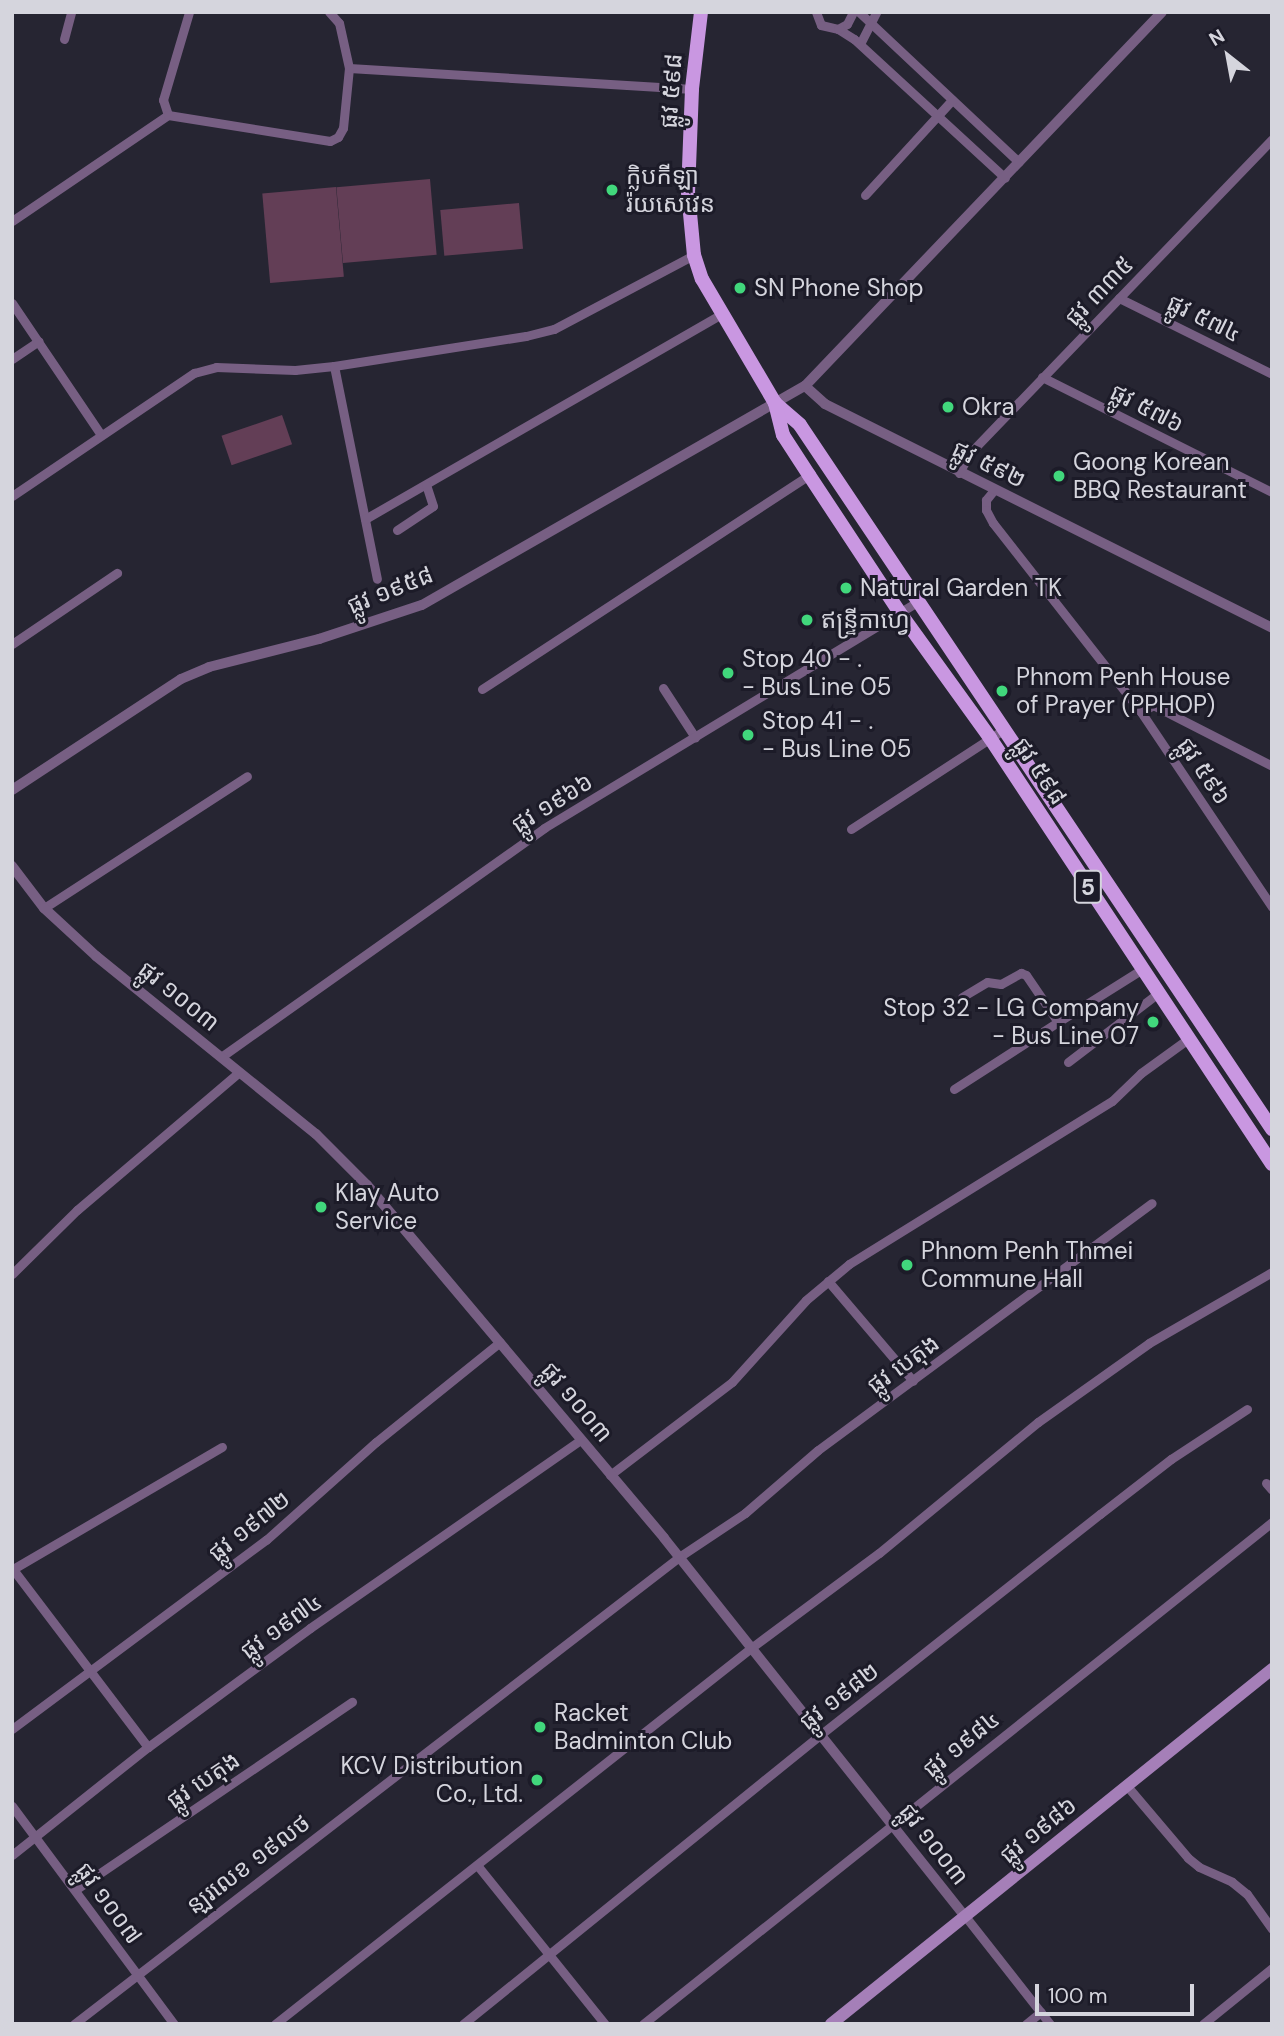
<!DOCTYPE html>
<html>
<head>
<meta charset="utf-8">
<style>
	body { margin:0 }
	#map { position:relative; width:1284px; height:2036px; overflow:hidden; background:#262532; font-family:"DM Sans","Noto Sans Khmer",sans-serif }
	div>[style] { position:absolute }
	.green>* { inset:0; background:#633e56; transform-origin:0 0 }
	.minor>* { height:9px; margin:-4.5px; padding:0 4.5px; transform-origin:4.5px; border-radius:4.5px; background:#775f83 }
	.tertiary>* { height:10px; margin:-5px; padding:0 5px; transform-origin:5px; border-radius:5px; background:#775f83 }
	.secondary>* { height:12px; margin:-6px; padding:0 6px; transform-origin:6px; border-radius:6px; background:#a57fb8 }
	.primary>* { height:14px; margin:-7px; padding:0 7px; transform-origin:7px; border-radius:7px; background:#c997e1 }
	.dots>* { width:19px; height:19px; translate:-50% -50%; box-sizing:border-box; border:4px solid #1c1b28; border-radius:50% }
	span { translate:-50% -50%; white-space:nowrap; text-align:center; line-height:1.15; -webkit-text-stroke:6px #1c1b28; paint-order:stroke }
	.shield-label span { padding:2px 5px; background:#1c1b28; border:2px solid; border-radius:5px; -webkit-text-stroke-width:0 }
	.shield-label { font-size:23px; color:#d5d5dd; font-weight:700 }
	.street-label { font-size:24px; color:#d5d5dd }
	.poi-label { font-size:24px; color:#d5d5dd }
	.left { translate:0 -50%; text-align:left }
	.right { translate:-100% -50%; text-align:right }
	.frame { position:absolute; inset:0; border:14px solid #d5d5dd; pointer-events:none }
	.north { position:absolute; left:1193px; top:21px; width:70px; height:70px; -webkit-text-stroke:5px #1c1b28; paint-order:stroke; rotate:329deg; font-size:19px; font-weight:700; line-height:28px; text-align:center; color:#d5d5dd }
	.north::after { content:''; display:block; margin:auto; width:24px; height:32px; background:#d5d5dd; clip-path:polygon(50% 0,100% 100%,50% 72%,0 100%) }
	.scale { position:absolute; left:1035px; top:1984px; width:159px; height:32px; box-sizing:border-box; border:4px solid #d5d5dd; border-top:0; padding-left:9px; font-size:21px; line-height:24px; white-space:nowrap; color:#d5d5dd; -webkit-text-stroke:5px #1c1b28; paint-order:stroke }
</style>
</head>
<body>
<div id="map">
	<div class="green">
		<div style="left:430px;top:179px;width:76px;height:94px;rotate:85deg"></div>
		<div style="left:336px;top:187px;width:90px;height:74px;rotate:85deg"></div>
		<div style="left:519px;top:203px;width:46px;height:79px;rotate:85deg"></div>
		<div style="left:282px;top:415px;width:31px;height:64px;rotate:71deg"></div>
	</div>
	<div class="minor">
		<div style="left:816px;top:12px;width:14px;rotate:69deg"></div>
		<div style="left:821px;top:25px;width:17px;rotate:13deg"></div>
		<div style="left:838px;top:29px;width:19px;rotate:32deg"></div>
		<div style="left:854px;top:39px;width:205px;rotate:42.6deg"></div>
		<div style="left:859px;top:12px;width:219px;rotate:43.2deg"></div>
		<div style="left:838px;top:29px;width:10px;rotate:-29deg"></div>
		<div style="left:847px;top:24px;width:13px;rotate:-63deg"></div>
		<div style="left:64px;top:39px;width:28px;rotate:-75deg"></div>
		<div style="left:860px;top:44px;width:36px;rotate:-63deg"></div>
		<div style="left:349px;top:68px;width:344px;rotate:3.5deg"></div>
		<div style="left:168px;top:115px;width:16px;rotate:-108deg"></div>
		<div style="left:163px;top:100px;width:92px;rotate:-73.5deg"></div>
		<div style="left:865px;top:195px;width:129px;rotate:-47.5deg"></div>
		<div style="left:12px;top:221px;width:189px;rotate:-34.2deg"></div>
		<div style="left:168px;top:115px;width:164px;rotate:9.1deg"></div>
		<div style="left:330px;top:141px;width:9px;rotate:-27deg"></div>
		<div style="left:338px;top:137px;width:10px;rotate:-61deg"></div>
		<div style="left:343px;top:128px;width:60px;rotate:-84.3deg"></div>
		<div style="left:349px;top:68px;width:46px;rotate:-102.5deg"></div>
		<div style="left:339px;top:23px;width:15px;rotate:-132deg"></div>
		<div style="left:1119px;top:298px;width:171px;rotate:26.4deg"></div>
		<div style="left:12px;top:303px;width:159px;rotate:56deg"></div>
		<div style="left:12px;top:359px;width:32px;rotate:-34deg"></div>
		<div style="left:334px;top:366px;width:217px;rotate:78.6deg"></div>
		<div style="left:1042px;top:377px;width:257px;rotate:26.6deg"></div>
		<div style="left:959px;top:473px;width:21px;rotate:-62deg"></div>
		<div style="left:969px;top:454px;width:437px;rotate:-46.1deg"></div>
		<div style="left:994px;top:490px;width:13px;rotate:129deg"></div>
		<div style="left:986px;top:500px;width:10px;rotate:90deg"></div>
		<div style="left:986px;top:510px;width:15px;rotate:62deg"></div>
		<div style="left:993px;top:523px;width:240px;rotate:51.9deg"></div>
		<div style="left:1141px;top:712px;width:235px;rotate:56.1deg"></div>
		<div style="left:12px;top:496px;width:220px;rotate:-34.1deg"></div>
		<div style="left:194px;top:373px;width:23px;rotate:-15deg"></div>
		<div style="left:216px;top:367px;width:79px;rotate:2.2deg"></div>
		<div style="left:295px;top:370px;width:39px;rotate:-6deg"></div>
		<div style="left:334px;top:366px;width:194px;rotate:-8.9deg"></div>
		<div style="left:526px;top:336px;width:29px;rotate:-14deg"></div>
		<div style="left:554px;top:329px;width:158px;rotate:-27.9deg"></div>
		<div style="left:365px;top:519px;width:411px;rotate:-29.9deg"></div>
		<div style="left:397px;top:530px;width:43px;rotate:-33.7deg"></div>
		<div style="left:433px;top:506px;width:22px;rotate:-108deg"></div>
		<div style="left:12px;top:644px;width:127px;rotate:-34.1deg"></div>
		<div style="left:663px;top:688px;width:59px;rotate:56.9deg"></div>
		<div style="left:482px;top:689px;width:391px;rotate:-33.2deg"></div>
		<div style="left:1141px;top:712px;width:14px;rotate:-30deg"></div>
		<div style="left:1153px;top:705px;width:134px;rotate:27.1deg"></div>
		<div style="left:851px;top:829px;width:181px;rotate:-33.1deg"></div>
		<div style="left:44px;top:908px;width:242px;rotate:-33deg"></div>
		<div style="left:962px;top:997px;width:29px;rotate:-31deg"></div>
		<div style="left:987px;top:982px;width:14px;rotate:8deg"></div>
		<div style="left:1001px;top:984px;width:23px;rotate:-29deg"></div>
		<div style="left:1021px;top:973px;width:5px;rotate:22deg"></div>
		<div style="left:1026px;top:975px;width:57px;rotate:55.8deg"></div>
		<div style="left:1058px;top:1022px;width:98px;rotate:-32.1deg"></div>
		<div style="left:221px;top:1057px;width:396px;rotate:-35.3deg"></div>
		<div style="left:544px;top:828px;width:436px;rotate:-31.2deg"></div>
		<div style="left:1068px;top:1062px;width:112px;rotate:-37.4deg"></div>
		<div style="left:954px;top:1089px;width:124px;rotate:-32.8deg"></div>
		<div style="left:12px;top:1274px;width:91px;rotate:-44.6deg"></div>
		<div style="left:77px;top:1210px;width:213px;rotate:-40.4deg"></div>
		<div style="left:828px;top:1281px;width:131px;rotate:49.6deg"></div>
		<div style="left:610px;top:1475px;width:153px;rotate:-37.3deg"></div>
		<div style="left:732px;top:1382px;width:110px;rotate:-47.9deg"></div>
		<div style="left:806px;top:1300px;width:56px;rotate:-39.9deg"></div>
		<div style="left:849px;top:1264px;width:309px;rotate:-31.8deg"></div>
		<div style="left:1112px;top:1101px;width:40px;rotate:-44deg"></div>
		<div style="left:1141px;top:1073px;width:58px;rotate:-35.9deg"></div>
		<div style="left:1266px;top:1483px;width:9px;rotate:49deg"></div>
		<div style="left:12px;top:1568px;width:225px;rotate:52.8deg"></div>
		<div style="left:13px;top:1569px;width:242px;rotate:-30.3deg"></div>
		<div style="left:12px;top:1729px;width:317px;rotate:-36.7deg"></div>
		<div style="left:266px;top:1540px;width:147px;rotate:-41.7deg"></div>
		<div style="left:376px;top:1442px;width:159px;rotate:-38.9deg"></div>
		<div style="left:1127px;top:1786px;width:94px;rotate:49.7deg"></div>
		<div style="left:1188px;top:1858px;width:14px;rotate:39deg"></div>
		<div style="left:1199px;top:1867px;width:36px;rotate:24deg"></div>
		<div style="left:1232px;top:1882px;width:19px;rotate:39deg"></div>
		<div style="left:1247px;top:1894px;width:43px;rotate:54.5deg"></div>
		<div style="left:12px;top:1806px;width:272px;rotate:53.4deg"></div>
		<div style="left:12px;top:1855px;width:174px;rotate:-38.5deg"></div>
		<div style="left:148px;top:1747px;width:201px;rotate:-36.3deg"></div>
		<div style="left:310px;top:1628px;width:330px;rotate:-34.8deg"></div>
		<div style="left:477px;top:1865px;width:204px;rotate:51.2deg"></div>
		<div style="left:75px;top:1890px;width:335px;rotate:-34.2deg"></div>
		<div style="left:965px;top:1916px;width:137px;rotate:51.8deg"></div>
		<div style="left:74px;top:2024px;width:764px;rotate:-37.66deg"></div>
		<div style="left:679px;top:1557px;width:79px;rotate:-33.7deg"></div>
		<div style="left:745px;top:1513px;width:96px;rotate:-40.8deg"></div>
		<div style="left:818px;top:1450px;width:415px;rotate:-36.5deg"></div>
		<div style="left:275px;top:2024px;width:607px;rotate:-38.31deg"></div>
		<div style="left:751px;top:1648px;width:159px;rotate:-36.6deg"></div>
		<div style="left:879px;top:1553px;width:206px;rotate:-39.5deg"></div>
		<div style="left:1038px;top:1422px;width:136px;rotate:-35.4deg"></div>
		<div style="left:1149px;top:1343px;width:142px;rotate:-30deg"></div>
		<div style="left:463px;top:2024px;width:459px;rotate:-39deg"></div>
		<div style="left:820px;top:1735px;width:357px;rotate:-38.3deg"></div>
		<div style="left:1100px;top:1514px;width:90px;rotate:-37.8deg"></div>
		<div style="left:1171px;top:1459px;width:91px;rotate:-33.3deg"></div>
		<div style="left:643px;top:2024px;width:805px;rotate:-38.59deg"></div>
		<div style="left:1026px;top:2024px;width:19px;rotate:-39deg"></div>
		<div style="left:1203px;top:2024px;width:89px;rotate:-39.1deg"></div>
	</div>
	<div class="tertiary">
		<div style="left:805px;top:386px;width:27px;rotate:42deg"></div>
		<div style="left:825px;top:404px;width:500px;rotate:26.6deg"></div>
		<div style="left:12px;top:790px;width:202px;rotate:-33.3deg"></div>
		<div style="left:181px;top:679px;width:30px;rotate:-23deg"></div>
		<div style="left:209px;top:667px;width:114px;rotate:-14.3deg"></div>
		<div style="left:319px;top:639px;width:108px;rotate:-18.3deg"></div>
		<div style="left:422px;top:605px;width:441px;rotate:-29.8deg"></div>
		<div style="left:805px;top:386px;width:517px;rotate:-46.33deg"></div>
		<div style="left:12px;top:866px;width:53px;rotate:52.7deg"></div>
		<div style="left:44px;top:908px;width:71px;rotate:42.7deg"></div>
		<div style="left:96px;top:956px;width:283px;rotate:39deg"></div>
		<div style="left:316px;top:1134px;width:72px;rotate:45deg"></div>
		<div style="left:367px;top:1185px;width:461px;rotate:49.9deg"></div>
		<div style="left:664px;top:1538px;width:483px;rotate:51.5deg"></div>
	</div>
	<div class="secondary">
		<div style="left:831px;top:2024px;width:566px;rotate:-38.83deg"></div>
	</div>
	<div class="primary">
		<div style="left:701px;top:12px;width:78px;rotate:96.7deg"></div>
		<div style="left:692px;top:89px;width:103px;rotate:92.2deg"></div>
		<div style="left:688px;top:192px;width:63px;rotate:84.6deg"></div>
		<div style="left:694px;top:255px;width:25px;rotate:72deg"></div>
		<div style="left:702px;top:279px;width:144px;rotate:59.5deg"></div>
		<div style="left:775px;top:403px;width:33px;rotate:41deg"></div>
		<div style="left:800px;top:425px;width:848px;rotate:56.16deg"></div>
		<div style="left:775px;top:403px;width:33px;rotate:76deg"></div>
		<div style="left:783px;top:435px;width:48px;rotate:57deg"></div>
		<div style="left:809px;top:475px;width:165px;rotate:56.6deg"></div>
		<div style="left:900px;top:613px;width:154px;rotate:54.2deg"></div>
		<div style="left:990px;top:738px;width:511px;rotate:56.5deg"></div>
	</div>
	<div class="dots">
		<div style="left:612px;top:190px;background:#41d77c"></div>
		<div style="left:740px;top:288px;background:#41d77c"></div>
		<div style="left:948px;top:407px;background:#41d77c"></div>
		<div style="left:1059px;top:476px;background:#41d77c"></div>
		<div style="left:846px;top:588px;background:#41d77c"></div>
		<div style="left:807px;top:620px;background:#41d77c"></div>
		<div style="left:728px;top:673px;background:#41d77c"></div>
		<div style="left:1002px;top:691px;background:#41d77c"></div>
		<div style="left:748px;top:735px;background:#41d77c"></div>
		<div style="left:1153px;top:1022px;background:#41d77c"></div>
		<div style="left:321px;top:1207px;background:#41d77c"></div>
		<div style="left:907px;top:1265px;background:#41d77c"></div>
		<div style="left:540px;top:1727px;background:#41d77c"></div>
		<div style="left:537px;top:1780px;background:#41d77c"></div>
	</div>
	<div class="shield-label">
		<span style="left:1088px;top:887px">5</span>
	</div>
	<div class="street-label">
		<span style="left:671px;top:91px;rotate:-86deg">ផ្លូវ ៥៩៨</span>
		<span style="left:1099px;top:291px;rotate:-46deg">ផ្លូវ ៣៣៥</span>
		<span style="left:1204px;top:318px;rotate:26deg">ផ្លូវ ៥៧៤</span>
		<span style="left:1147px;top:408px;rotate:27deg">ផ្លូវ ៥៧៦</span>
		<span style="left:989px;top:464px;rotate:26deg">ផ្លូវ ៥៩២</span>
		<span style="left:390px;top:590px;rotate:-22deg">ផ្លូវ ១៩៥៨</span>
		<span style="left:1040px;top:771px;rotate:56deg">ផ្លូវ ៥៩៨</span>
		<span style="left:1204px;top:771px;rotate:56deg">ផ្លូវ ៥៩៦</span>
		<span style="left:552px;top:803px;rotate:-32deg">ផ្លូវ ១៩៦៦</span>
		<span style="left:179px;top:996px;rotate:39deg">ផ្លូវ ១០០៣</span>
		<span style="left:903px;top:1364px;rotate:-36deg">ផ្លូវ បេតុង</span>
		<span style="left:577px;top:1402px;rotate:50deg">ផ្លូវ ១០០៣</span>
		<span style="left:249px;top:1526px;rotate:-39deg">ផ្លូវ ១៩៧២</span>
		<span style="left:281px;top:1626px;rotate:-36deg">ផ្លូវ ១៩៧៤</span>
		<span style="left:839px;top:1696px;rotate:-38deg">ផ្លូវ ១៩៨២</span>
		<span style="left:961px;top:1744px;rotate:-39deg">ផ្លូវ ១៩៨៤</span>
		<span style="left:203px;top:1780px;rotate:-34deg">ផ្លូវ បេតុង</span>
		<span style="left:1038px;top:1830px;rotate:-39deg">ផ្លូវ ១៩៨៦</span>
		<span style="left:934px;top:1844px;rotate:52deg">ផ្លូវ ១០០៣</span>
		<span style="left:248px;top:1864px;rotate:-37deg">ន្ឡរលេខ ១៩លថ</span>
		<span style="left:109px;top:1903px;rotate:54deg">ផ្លូវ ១០០៧</span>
	</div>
	<div class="poi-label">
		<span class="left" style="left:626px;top:190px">ក្លិបកីឡា<br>រ៉យសេវេន</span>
		<span class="left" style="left:754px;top:288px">SN Phone Shop</span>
		<span class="left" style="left:962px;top:407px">Okra</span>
		<span class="left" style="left:1073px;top:476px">Goong Korean<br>BBQ Restaurant</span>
		<span class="left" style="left:860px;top:588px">Natural Garden TK</span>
		<span class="left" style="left:821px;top:620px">ឥន្ទ្រីកាហ្វេ</span>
		<span class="left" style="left:742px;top:673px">Stop 40 - .<br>- Bus Line 05</span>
		<span class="left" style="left:1016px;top:691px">Phnom Penh House<br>of Prayer (PPHOP)</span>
		<span class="left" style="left:762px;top:735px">Stop 41 - .<br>- Bus Line 05</span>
		<span class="right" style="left:1139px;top:1022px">Stop 32 - LG Company<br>- Bus Line 07</span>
		<span class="left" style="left:335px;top:1207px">Klay Auto<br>Service</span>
		<span class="left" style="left:921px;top:1265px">Phnom Penh Thmei<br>Commune Hall</span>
		<span class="left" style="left:554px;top:1727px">Racket<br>Badminton Club</span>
		<span class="right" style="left:523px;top:1780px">KCV Distribution<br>Co., Ltd.</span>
	</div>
	<div class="frame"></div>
	<div class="north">N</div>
	<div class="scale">100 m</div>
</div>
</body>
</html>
